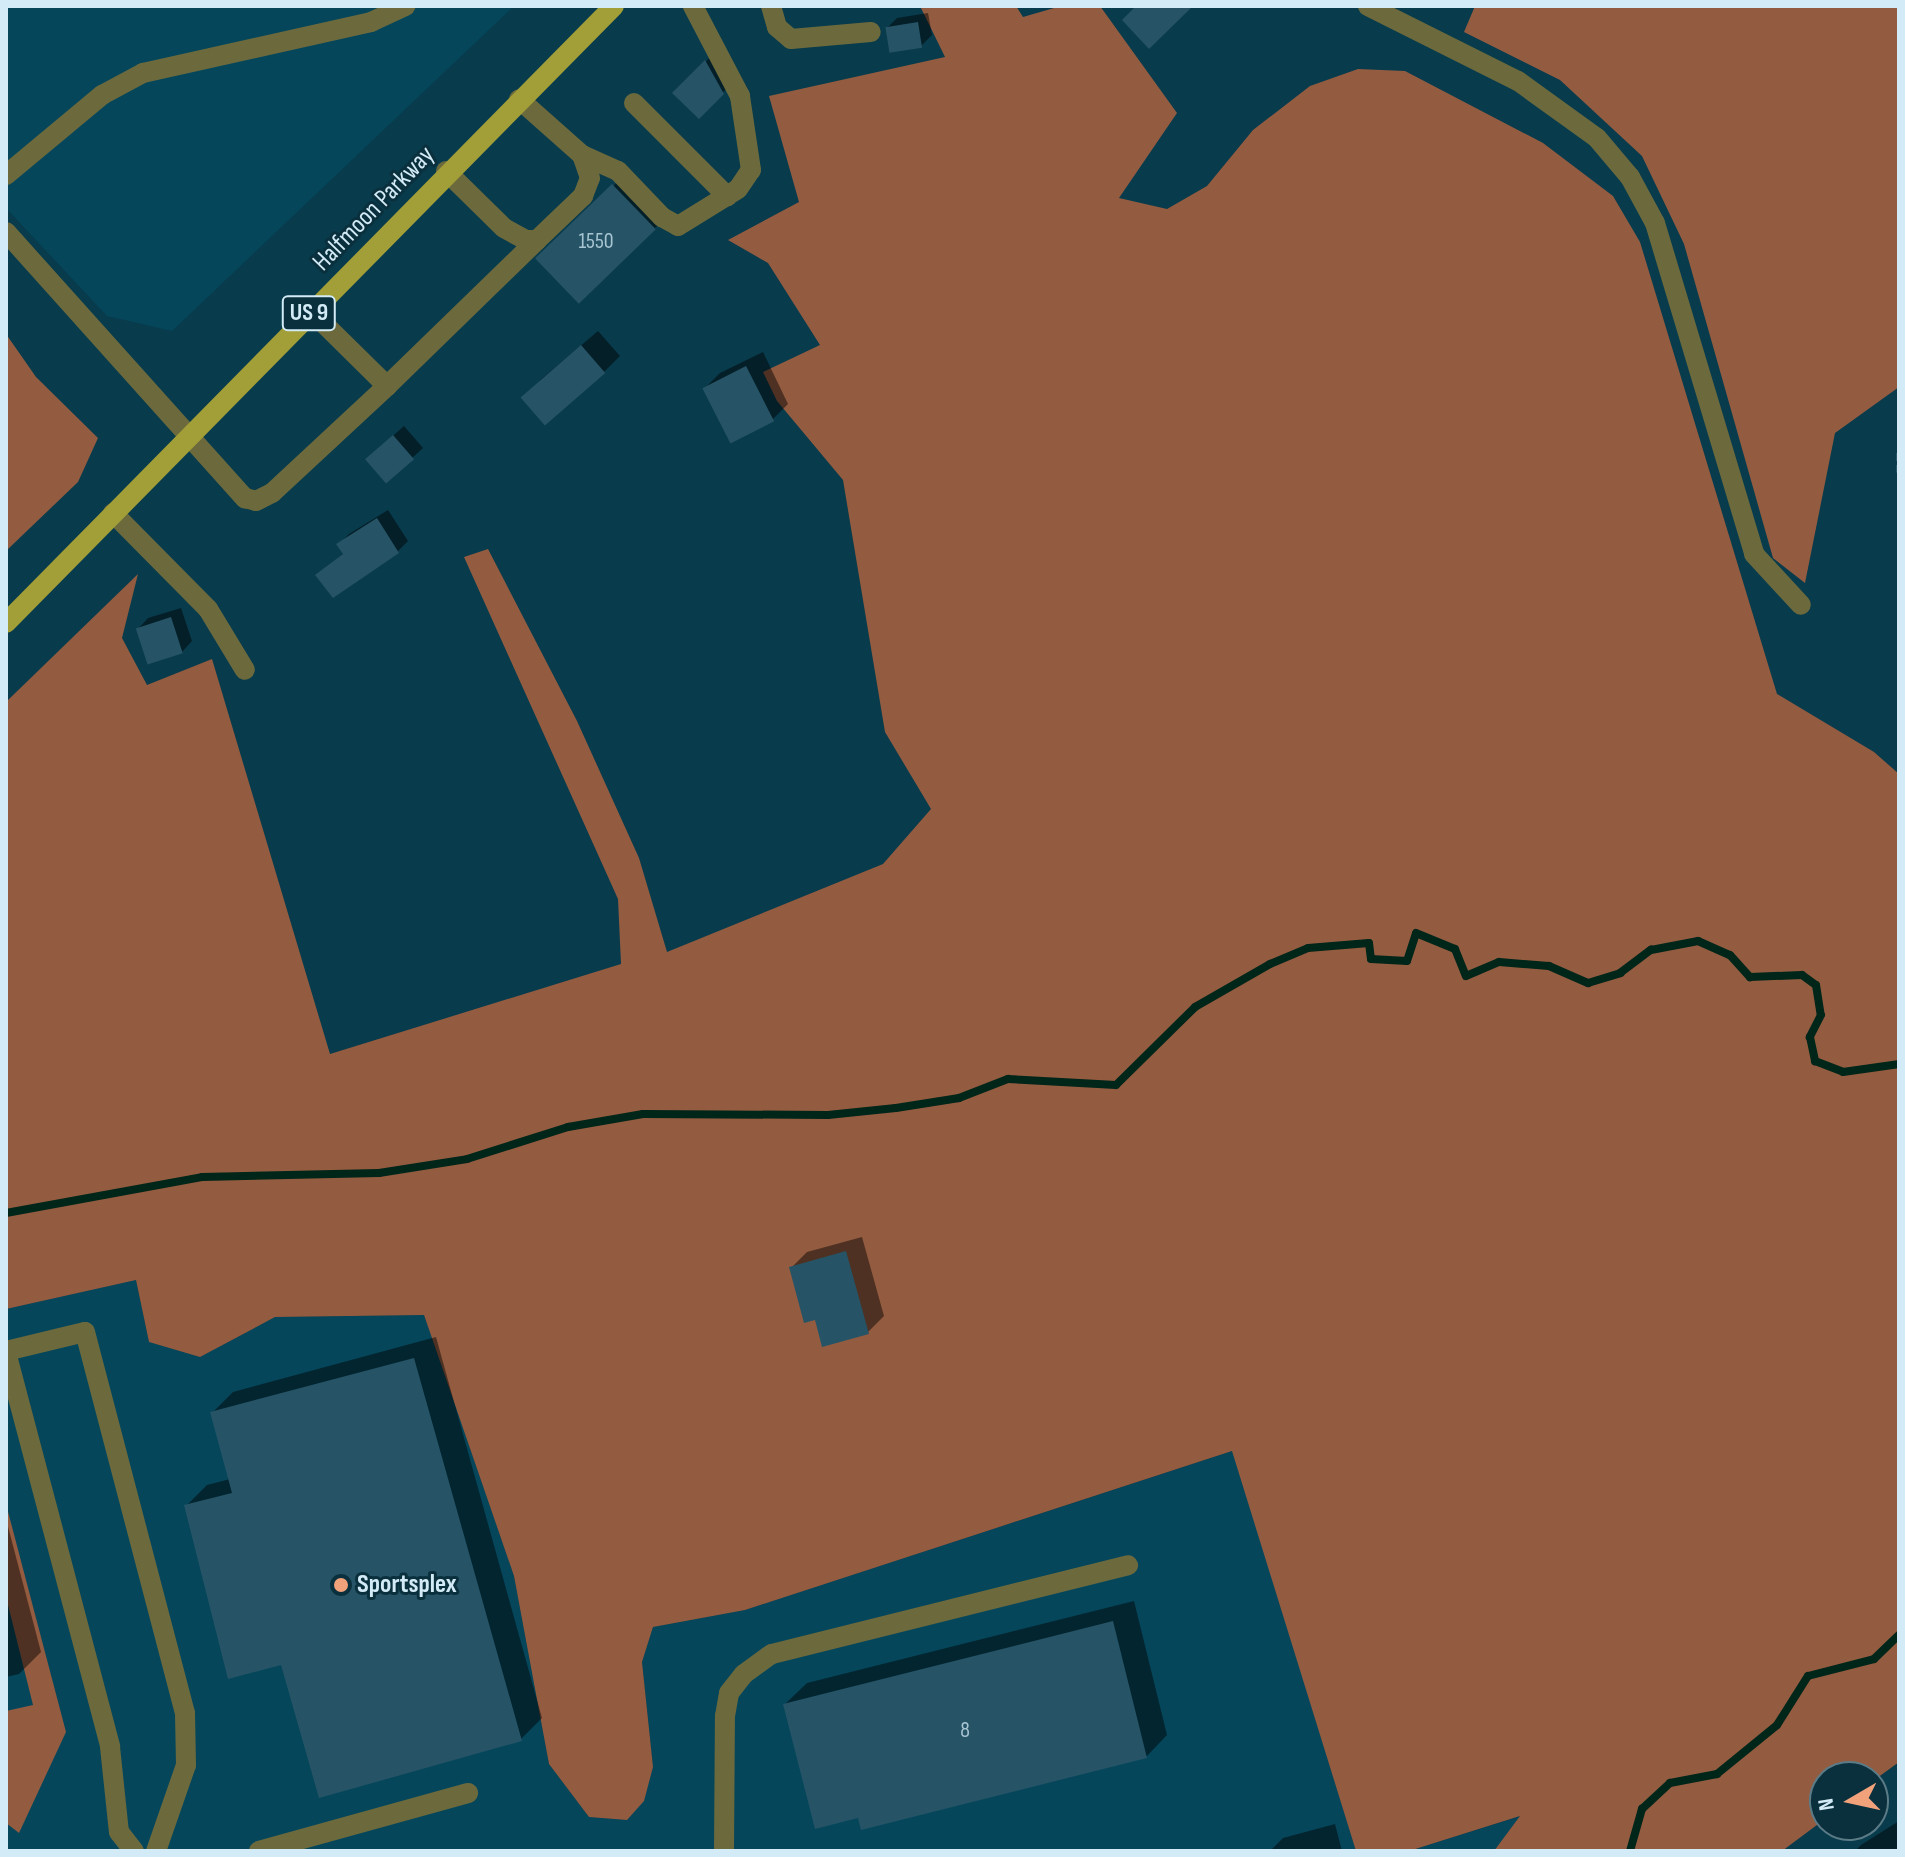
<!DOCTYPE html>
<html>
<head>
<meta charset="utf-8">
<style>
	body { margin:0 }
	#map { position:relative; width:1905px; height:1857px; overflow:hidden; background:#083b4c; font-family:"Sofia Sans Condensed",sans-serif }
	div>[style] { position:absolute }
	.built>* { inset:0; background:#05465b }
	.forest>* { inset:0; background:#935c40 }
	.shadow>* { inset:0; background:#0007; transform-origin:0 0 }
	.stream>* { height:8px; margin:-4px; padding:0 4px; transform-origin:4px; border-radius:4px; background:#002519 }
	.building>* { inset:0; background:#265466; transform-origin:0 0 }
	.path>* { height:5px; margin-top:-2.5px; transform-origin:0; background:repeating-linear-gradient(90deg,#45707f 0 8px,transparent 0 12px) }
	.minor>* { height:20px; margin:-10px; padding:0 10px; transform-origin:10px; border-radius:10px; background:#6c6a3d }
	.major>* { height:20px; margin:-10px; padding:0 10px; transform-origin:10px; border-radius:10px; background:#a29e38 }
	.dots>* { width:22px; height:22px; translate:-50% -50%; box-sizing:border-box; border:4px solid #0b303d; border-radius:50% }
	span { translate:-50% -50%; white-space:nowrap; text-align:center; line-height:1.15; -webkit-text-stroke:6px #0b303d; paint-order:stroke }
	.number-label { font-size:22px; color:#a8c5d2 }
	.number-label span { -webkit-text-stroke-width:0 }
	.shield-label span { padding:2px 6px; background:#0b303d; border:2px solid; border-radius:6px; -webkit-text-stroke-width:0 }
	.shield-label { font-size:24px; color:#d3ebf6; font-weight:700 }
	.street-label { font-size:26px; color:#d3ebf6 }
	.poi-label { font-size:26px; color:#d3ebf6; font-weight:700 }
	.left { translate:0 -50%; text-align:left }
	.frame { position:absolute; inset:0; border:8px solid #d3ebf6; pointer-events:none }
	.north { position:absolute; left:1809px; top:1761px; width:80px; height:80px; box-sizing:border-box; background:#0b303d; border:2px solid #5b7b87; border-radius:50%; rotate:261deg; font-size:22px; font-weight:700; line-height:32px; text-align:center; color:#d3ebf6 }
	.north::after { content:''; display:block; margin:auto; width:28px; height:36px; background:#f1a27b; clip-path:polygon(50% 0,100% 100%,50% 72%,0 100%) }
</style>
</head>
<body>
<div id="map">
	<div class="built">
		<div style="clip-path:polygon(6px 6px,514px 6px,172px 331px,107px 316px,6px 208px)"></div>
		<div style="clip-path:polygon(136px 1280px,149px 1342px,200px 1357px,275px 1317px,424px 1315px,514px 1576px,549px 1764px,589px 1817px,627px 1820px,653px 1767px,642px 1662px,653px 1627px,745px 1610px,1233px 1451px,1356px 1851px,6px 1851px,6px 1309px)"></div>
		<div style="clip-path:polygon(1522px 1816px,1494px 1851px,1409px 1851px)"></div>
	</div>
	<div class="forest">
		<div style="clip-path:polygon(920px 6px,1016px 6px,1023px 17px,1061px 6px,1100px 6px,1177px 113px,1119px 198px,1167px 209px,1207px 186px,1253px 130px,1310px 86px,1358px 69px,1405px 71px,1543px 143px,1613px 196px,1640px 242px,1777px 694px,1874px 752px,1899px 774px,1899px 1762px,1873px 1781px,1825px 1777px,1825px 1819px,1782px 1851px,1494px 1851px,1520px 1816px,1409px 1851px,1356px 1851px,1232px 1451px,745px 1610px,653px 1627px,642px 1662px,653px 1767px,644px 1801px,627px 1820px,589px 1817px,549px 1764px,514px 1576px,424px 1315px,275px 1317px,200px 1357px,149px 1342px,136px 1280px,6px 1309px,6px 702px,138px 574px,122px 638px,147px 685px,212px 659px,330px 1054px,621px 964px,618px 899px,464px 557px,488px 549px,577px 721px,639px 858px,667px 952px,883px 864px,931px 809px,885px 732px,843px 480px,777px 401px,763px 372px,820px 345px,768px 263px,728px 240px,799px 202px,769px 96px,945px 57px)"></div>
		<div style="clip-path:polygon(1475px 6px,1899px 6px,1899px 387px,1835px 433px,1805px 583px,1773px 558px,1684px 244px,1642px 156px,1560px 80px,1464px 32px)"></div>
		<div style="clip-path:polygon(6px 334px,36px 377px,98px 438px,78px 482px,6px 551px)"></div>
		<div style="clip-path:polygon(6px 1504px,66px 1732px,19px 1833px,6px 1823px,6px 1711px,33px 1705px,6px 1597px)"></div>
	</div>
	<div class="shadow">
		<div style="clip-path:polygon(928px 13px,932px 35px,921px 46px,887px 28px,897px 18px)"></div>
		<div style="clip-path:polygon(716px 51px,733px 82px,699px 117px,675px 93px)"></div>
		<div style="left:630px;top:170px;width:59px;height:127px;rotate:46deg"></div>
		<div style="clip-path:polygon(598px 331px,620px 356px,604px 372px,539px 381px)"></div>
		<div style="clip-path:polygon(763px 352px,788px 404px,773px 419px,704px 389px,720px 373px)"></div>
		<div style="clip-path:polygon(404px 426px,423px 448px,387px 481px,378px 449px)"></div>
		<div style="clip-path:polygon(388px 510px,408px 541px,398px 551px,318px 575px,344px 553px,339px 544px,349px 534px)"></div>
		<div style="clip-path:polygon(181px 608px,192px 641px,182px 652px,138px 629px,148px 618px)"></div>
		<div style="clip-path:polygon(862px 1237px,884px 1316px,868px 1332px,816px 1318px,791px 1268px,807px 1252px)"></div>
		<div style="clip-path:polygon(436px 1337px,542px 1718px,521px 1739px,283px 1663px,186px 1506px,207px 1485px,230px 1479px,212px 1413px,233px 1392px)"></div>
		<div style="clip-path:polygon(6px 1519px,41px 1652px,19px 1674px,6px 1677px)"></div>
		<div style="clip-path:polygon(1134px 1601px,1167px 1735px,1146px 1757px,785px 1704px,807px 1683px)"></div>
		<div style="clip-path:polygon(1899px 1821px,1899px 1851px,1855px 1851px,1861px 1845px)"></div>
		<div style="clip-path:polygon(1335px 1824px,1342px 1851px,1270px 1851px,1283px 1838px)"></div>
	</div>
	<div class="stream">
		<div style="left:6px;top:1213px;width:199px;rotate:-10.4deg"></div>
		<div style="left:202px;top:1177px;width:177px;rotate:-1.3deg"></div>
		<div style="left:379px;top:1173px;width:89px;rotate:-9deg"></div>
		<div style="left:467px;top:1159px;width:106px;rotate:-17.6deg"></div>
		<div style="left:568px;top:1127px;width:76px;rotate:-9.8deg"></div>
		<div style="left:643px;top:1114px;width:185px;rotate:0.3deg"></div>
		<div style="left:828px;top:1115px;width:68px;rotate:-5.9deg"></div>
		<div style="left:896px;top:1108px;width:64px;rotate:-9deg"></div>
		<div style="left:959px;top:1098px;width:53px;rotate:-21.2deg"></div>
		<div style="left:1008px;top:1079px;width:108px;rotate:3.2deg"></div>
		<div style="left:1116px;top:1085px;width:111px;rotate:-44.6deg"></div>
		<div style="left:1195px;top:1007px;width:86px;rotate:-29.8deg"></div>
		<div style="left:1270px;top:964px;width:41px;rotate:-22.8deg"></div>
		<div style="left:1308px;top:948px;width:61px;rotate:-4.7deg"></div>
		<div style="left:1369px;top:943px;width:16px;rotate:83deg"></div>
		<div style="left:1371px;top:959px;width:36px;rotate:3deg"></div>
		<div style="left:1407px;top:961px;width:29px;rotate:-72deg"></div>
		<div style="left:1416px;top:933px;width:42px;rotate:22.3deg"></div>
		<div style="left:1455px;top:949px;width:29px;rotate:68deg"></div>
		<div style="left:1466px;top:976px;width:36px;rotate:-23deg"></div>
		<div style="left:1499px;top:962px;width:50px;rotate:4.6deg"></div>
		<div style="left:1549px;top:966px;width:43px;rotate:23.6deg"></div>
		<div style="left:1588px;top:983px;width:34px;rotate:-17deg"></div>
		<div style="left:1620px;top:973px;width:39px;rotate:-37deg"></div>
		<div style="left:1651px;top:950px;width:48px;rotate:-10.8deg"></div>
		<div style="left:1698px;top:941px;width:35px;rotate:24deg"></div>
		<div style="left:1730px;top:955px;width:30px;rotate:48deg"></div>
		<div style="left:1750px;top:977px;width:52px;rotate:-2.2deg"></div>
		<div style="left:1802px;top:975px;width:17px;rotate:36deg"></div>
		<div style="left:1816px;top:985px;width:30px;rotate:81deg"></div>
		<div style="left:1821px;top:1015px;width:25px;rotate:117deg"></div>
		<div style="left:1810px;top:1037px;width:25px;rotate:78deg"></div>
		<div style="left:1815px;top:1061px;width:30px;rotate:21deg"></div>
		<div style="left:1843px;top:1072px;width:57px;rotate:-8.1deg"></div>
		<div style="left:1630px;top:1851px;width:44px;rotate:-74.1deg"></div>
		<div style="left:1642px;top:1809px;width:38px;rotate:-43deg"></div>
		<div style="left:1670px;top:1783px;width:48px;rotate:-10.8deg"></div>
		<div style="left:1717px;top:1774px;width:77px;rotate:-39.2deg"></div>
		<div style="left:1777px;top:1725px;width:58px;rotate:-57.7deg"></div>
		<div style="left:1808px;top:1676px;width:68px;rotate:-14.4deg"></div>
		<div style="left:1874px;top:1659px;width:35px;rotate:-44deg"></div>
	</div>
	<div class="building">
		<div style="clip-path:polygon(1136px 6px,1193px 6px,1149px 49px,1122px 20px)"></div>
		<div style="left:918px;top:22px;width:26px;height:33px;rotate:81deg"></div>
		<div style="clip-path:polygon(705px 60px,724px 94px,699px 119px,672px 93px)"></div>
		<div style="left:612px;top:184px;width:63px;height:107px;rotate:46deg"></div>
		<div style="left:581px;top:345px;width:37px;height:80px;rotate:49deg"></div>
		<div style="left:746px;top:366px;width:62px;height:49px;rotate:63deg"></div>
		<div style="left:393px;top:435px;width:32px;height:37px;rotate:49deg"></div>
		<div style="clip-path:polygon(377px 518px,399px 553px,333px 598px,315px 575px,343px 554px,336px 544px)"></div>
		<div style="left:171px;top:617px;width:38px;height:37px;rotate:72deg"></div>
		<div style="clip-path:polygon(846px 1251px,869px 1334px,822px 1347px,815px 1320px,804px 1323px,789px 1267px)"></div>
		<div style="clip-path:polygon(414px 1358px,522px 1741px,319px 1798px,281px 1665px,228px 1679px,184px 1505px,232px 1493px,210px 1412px)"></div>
		<div style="clip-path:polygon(1113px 1621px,1147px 1758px,861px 1830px,858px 1818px,815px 1829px,783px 1704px)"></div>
	</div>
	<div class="path">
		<div style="left:1899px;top:452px;width:20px;rotate:90deg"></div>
	</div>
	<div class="minor">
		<div style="left:771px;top:6px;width:22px;rotate:74deg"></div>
		<div style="left:777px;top:27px;width:18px;rotate:41deg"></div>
		<div style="left:791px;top:39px;width:80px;rotate:-5deg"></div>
		<div style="left:1368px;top:6px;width:168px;rotate:26.6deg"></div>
		<div style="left:1518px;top:81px;width:97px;rotate:35.8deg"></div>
		<div style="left:1597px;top:138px;width:51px;rotate:49.8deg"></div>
		<div style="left:1630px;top:177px;width:52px;rotate:61.5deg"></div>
		<div style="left:1655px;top:223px;width:345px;rotate:73.3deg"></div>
		<div style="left:1754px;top:554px;width:69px;rotate:47.3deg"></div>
		<div style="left:634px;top:103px;width:132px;rotate:45deg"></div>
		<div style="left:582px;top:155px;width:39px;rotate:24deg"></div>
		<div style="left:618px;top:171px;width:64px;rotate:46.3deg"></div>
		<div style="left:662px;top:217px;width:18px;rotate:29deg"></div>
		<div style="left:678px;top:226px;width:70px;rotate:-31.7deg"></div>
		<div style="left:738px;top:189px;width:23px;rotate:-56deg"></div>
		<div style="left:751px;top:170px;width:75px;rotate:-98.5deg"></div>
		<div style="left:740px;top:96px;width:102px;rotate:-117.6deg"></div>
		<div style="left:446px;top:171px;width:81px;rotate:44.5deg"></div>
		<div style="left:504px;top:228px;width:25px;rotate:29deg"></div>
		<div style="left:526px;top:240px;width:11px"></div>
		<div style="left:537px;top:240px;width:64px;rotate:-43.7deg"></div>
		<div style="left:583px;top:196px;width:19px;rotate:-69deg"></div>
		<div style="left:590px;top:178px;width:24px;rotate:-109deg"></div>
		<div style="left:582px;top:155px;width:84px;rotate:-138.4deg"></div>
		<div style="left:6px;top:175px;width:125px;rotate:-39.8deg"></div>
		<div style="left:102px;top:95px;width:47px;rotate:-28.2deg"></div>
		<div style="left:143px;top:73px;width:234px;rotate:-12.6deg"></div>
		<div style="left:371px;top:22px;width:38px;rotate:-25deg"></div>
		<div style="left:6px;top:232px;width:358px;rotate:48.1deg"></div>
		<div style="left:245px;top:498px;width:11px;rotate:15deg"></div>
		<div style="left:256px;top:501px;width:18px;rotate:-27deg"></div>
		<div style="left:272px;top:493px;width:157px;rotate:-42.9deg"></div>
		<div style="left:311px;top:311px;width:107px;rotate:44.6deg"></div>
		<div style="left:387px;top:386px;width:209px;rotate:-44.2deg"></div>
		<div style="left:113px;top:513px;width:135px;rotate:45.3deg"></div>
		<div style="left:208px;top:609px;width:71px;rotate:58.8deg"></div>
		<div style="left:6px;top:1351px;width:81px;rotate:-13.5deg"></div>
		<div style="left:85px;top:1332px;width:394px;rotate:75.3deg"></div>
		<div style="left:185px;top:1713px;width:52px;rotate:88.9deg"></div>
		<div style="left:186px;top:1765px;width:91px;rotate:109.2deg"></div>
		<div style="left:6px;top:1352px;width:408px;rotate:75.2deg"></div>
		<div style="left:110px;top:1747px;width:85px;rotate:84deg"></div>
		<div style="left:119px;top:1832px;width:24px;rotate:52deg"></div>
		<div style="left:259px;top:1851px;width:217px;rotate:-15.5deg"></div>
		<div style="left:724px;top:1851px;width:135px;rotate:-89.6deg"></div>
		<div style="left:725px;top:1716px;width:23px;rotate:-80deg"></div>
		<div style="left:729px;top:1693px;width:24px;rotate:-52deg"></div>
		<div style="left:744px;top:1674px;width:34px;rotate:-36deg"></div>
		<div style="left:772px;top:1654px;width:367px;rotate:-14deg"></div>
	</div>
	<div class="major">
		<div style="left:6px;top:623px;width:866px;rotate:-45.42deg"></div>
	</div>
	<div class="dots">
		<div style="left:341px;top:1585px;background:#f1a27b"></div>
	</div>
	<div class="number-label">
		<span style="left:596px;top:242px">1550</span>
		<span style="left:965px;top:1731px">8</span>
	</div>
	<div class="shield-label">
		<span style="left:309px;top:313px">US 9</span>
	</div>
	<div class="street-label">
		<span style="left:374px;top:209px;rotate:-46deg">Halfmoon Parkway</span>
	</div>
	<div class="poi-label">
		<span class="left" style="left:357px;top:1585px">Sportsplex</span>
	</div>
	<div class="frame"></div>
	<div class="north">N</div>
</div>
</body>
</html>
